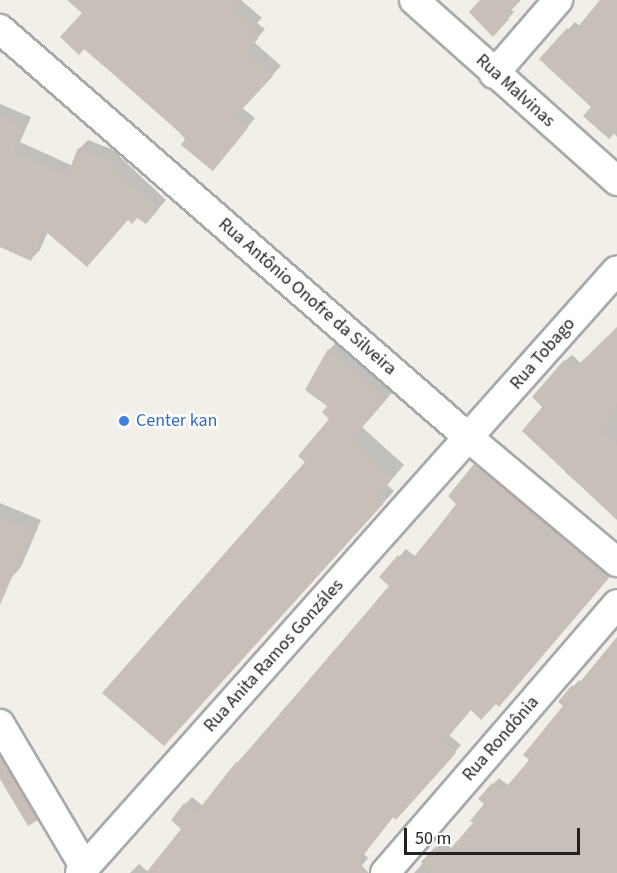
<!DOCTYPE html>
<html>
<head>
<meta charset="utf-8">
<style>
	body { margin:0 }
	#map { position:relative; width:617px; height:873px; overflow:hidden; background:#f2efe9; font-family:"Source Sans 3",sans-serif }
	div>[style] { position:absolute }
	.shadow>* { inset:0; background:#0003 }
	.building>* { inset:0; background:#c7bfb8 }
	.roads { filter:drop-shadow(2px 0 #a9a9a9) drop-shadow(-2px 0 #a9a9a9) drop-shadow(0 2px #a9a9a9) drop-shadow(0 -2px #a9a9a9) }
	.street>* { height:28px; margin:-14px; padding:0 14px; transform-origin:14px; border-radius:14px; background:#fff }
	.dots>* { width:16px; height:16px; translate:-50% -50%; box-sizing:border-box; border:3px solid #fff; border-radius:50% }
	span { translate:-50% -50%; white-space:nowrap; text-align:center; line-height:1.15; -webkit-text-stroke:5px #fff; paint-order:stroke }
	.street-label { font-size:18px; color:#222 }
	.shop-label { font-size:18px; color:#366cbe }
	.left { translate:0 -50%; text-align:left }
	.scale { position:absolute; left:404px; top:828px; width:176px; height:27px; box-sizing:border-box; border:3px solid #222; border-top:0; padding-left:8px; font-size:18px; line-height:21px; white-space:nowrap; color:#222; -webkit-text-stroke:4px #fff; paint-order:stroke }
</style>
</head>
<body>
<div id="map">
	<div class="shadow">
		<div style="clip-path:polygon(69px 0,241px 0,262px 18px,257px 23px,265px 29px,254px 42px,281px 66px,242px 108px,255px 118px,213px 169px,181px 131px,84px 47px,84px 13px)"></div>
		<div style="clip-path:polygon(483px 0,519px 0,511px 9px,514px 12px,493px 34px)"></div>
		<div style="clip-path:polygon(602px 0,617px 0,617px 137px,593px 107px,541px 59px,575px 22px,581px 27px)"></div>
		<div style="clip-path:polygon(0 104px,31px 117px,20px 142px,73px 166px,79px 149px,88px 140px,121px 153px,119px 156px,166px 200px,146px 222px,137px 216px,48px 231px,40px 250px,31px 259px,0 245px)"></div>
		<div style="clip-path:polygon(617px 329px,617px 518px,565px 472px,567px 469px,544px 407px,565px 361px,572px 355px,582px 364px)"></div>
		<div style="clip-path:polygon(341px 338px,397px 387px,362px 427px,404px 465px,387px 485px,394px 491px,176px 732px,307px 461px,331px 419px,329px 350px)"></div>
		<div style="clip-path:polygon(482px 458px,615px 570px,506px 698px,471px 709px,449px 735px,461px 745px,402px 811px,394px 816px,364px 854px,368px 858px,356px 873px,130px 873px,139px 864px,148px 872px,183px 828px,185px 804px,192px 797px,203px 806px,237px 763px,391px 586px,381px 577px,406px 549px,416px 557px,458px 503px,450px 496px)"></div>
		<div style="clip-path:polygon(0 503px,41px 520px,21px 567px,11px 578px,0 573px)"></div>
		<div style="clip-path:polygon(617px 640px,617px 873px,414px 873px,443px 841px,452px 849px,475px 823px,486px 804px,493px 784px,499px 778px,509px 786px,531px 760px,566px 706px,560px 702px,579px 680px,582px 682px)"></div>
		<div style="clip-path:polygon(0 748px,44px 812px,37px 819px,0 776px)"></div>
	</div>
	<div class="building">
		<div style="clip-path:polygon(67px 0,242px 0,233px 10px,254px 27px,250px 32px,258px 39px,246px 52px,273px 76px,235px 117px,248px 128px,213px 171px,181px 145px,185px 139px,179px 132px,113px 74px,84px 49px,79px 55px,60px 37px,82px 13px)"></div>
		<div style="clip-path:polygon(480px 0,521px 0,506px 16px,509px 19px,493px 37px,469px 12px)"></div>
		<div style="clip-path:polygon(600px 0,617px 0,617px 130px,609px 139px,583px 116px,591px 107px,539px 59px,567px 28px,573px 33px)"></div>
		<div style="clip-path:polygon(0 116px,23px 126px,13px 151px,67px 176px,78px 148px,114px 162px,111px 166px,159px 209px,146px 224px,137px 218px,132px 224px,128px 220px,87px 267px,44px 230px,31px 261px,0 247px)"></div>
		<div style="clip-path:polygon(617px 327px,617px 403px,611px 413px,616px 417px,603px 432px,617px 444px,617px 520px,522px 431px,542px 407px,532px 397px,564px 360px,574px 369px)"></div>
		<div style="clip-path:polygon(328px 349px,386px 400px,351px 440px,393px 478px,376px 498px,383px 504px,164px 746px,102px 693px,305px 462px,298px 456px,329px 419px,322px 412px,327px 406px,305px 390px)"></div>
		<div style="clip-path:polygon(474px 464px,609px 578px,499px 707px,496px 704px,481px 720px,471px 710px,443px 743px,456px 753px,396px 820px,393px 817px,358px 862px,369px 873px,146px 873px,181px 829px,171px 820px,184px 803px,196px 813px,236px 762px,238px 763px,389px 586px,379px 577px,398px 555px,409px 563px,443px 521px,456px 504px,448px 496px)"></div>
		<div style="clip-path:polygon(0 517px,32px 531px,0 605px)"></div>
		<div style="clip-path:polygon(617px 637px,617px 873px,430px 873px,421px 862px,436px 846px,445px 855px,473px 823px,470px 821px,484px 804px,478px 799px,492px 783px,502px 792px,529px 760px,523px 755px,563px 706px,558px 702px,572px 685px,575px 688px)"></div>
		<div style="clip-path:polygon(0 756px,38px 820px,28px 826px,0 779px)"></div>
	</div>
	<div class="roads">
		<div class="street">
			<div style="left:414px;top:0;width:272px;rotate:41.7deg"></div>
			<div style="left:0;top:29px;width:622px;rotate:41.09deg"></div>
			<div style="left:469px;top:438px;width:193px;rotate:40deg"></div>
			<div style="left:494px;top:74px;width:98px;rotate:-49.1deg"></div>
			<div style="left:0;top:724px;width:167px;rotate:59.4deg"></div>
			<div style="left:80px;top:873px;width:807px;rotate:-48.31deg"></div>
			<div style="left:385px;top:873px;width:355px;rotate:-49.2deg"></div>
		</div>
	</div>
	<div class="dots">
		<div style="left:124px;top:421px;background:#3f7fe0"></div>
	</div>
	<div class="street-label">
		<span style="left:515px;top:91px;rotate:42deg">Rua Malvinas</span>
		<span style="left:307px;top:297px;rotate:41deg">Rua Antônio Onofre da Silveira</span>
		<span style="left:543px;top:354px;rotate:-49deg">Rua Tobago</span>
		<span style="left:274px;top:656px;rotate:-48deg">Rua Anita Ramos Gonzáles</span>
		<span style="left:501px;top:739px;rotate:-49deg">Rua Rondônia</span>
	</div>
	<div class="shop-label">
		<span class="left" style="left:136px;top:421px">Center kan</span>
	</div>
	<div class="scale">50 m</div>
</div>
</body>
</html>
